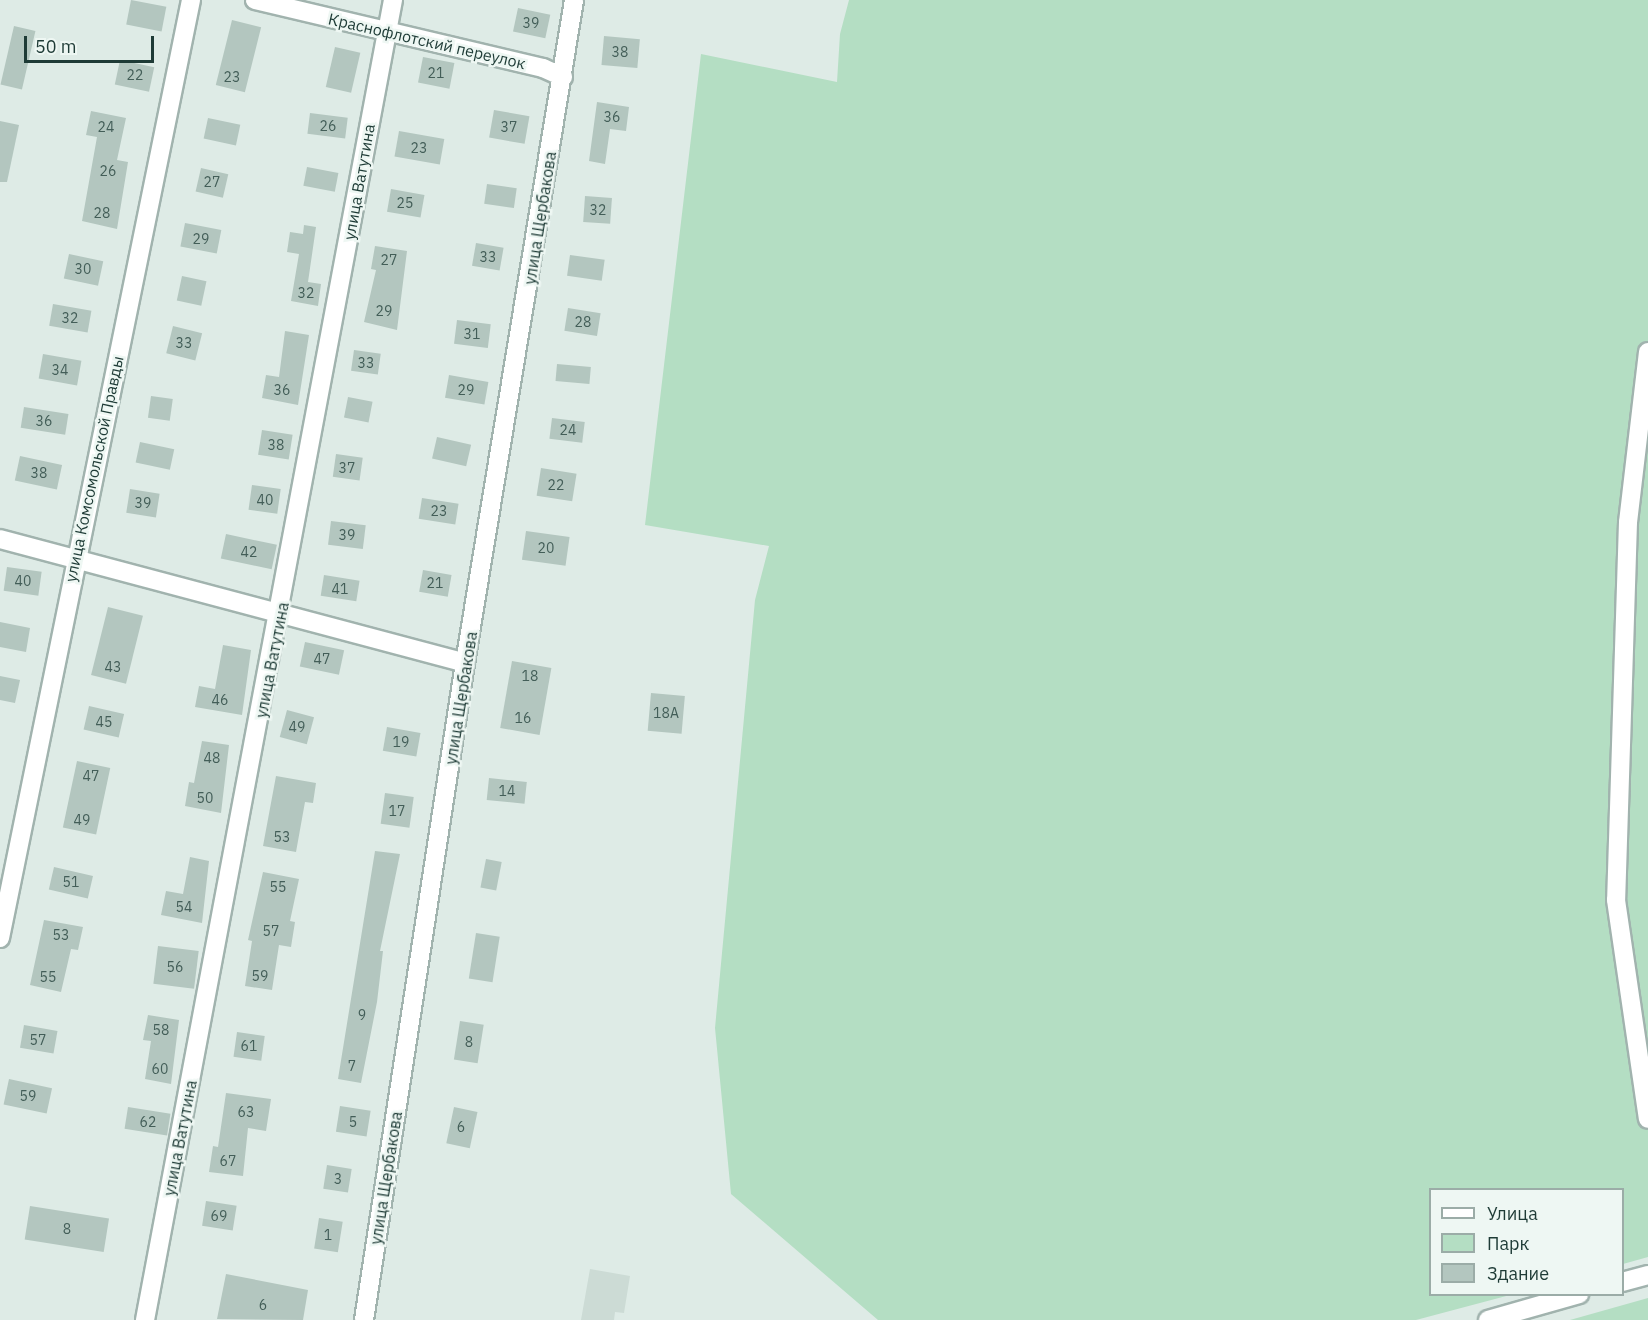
<!DOCTYPE html>
<html>
<head>
<meta charset="utf-8">
<style>
	body { margin:0 }
	#map { position:relative; width:1648px; height:1320px; overflow:hidden; background:#deebe6; font-family:"IBM Plex Sans",sans-serif }
	div>[style] { position:absolute }
	.built>* { inset:0; background:#ccdbd5 }
	.green>* { inset:0; background:#b4dec3 }
	.building>* { inset:0; background:#b3c6bf; transform-origin:0 0 }
	.roads { filter:drop-shadow(2px 0 #a1b3ae) drop-shadow(-2px 0 #a1b3ae) drop-shadow(0 2px #a1b3ae) drop-shadow(0 -2px #a1b3ae) }
	.minor>* { height:18px; margin:-9px; padding:0 9px; transform-origin:9px; border-radius:9px; background:#fff }
	span { translate:-50% -50%; white-space:nowrap; text-align:center; line-height:1.15; -webkit-text-stroke:5px #eef7f3; paint-order:stroke }
	.number-label { font-size:14px; color:#435e58 }
	.number-label span { -webkit-text-stroke-width:0 }
	.street-label { font-size:16px; color:#1e3b36 }
	.legend { position:absolute; left:1429px; top:1188px; width:195px; height:108px; box-sizing:border-box; background:#eef7f3; border:2px solid #9baca7; margin:0; padding:8px 10px; list-style:none; font-size:18px; color:#1e3b36 }
	.legend li { display:flex; align-items:center; gap:12px; height:30px }
	.legend b { width:30px; border:2px solid #9baca7 }
	.scale { position:absolute; left:24px; top:36px; width:130px; height:27px; box-sizing:border-box; border:3px solid #1e3b36; border-top:0; padding-left:8px; font-size:18px; line-height:21px; white-space:nowrap; color:#1e3b36; -webkit-text-stroke:4px #eef7f3; paint-order:stroke }
</style>
</head>
<body>
<div id="map">
	<div class="built">
		<div style="clip-path:polygon(590px 1269px,630px 1276px,624px 1313px,615px 1312px,614px 1320px,581px 1320px)"></div>
	</div>
	<div class="green">
		<div style="clip-path:polygon(849px 0,1648px 0,1648px 1257px,1623px 1264px,1622px 1190px,1430px 1190px,1430px 1294px,1510px 1295px,1416px 1320px,878px 1320px,731px 1194px,715px 1028px,755px 600px,769px 546px,645px 525px,701px 54px,837px 82px,840px 34px)"></div>
		<div style="clip-path:polygon(1648px 1298px,1648px 1320px,1570px 1320px)"></div>
	</div>
	<div class="building">
		<div style="left:131px;top:0;width:36px;height:25px;rotate:11deg"></div>
		<div style="left:518px;top:8px;width:33px;height:24px;rotate:12deg"></div>
		<div style="left:232px;top:20px;width:30px;height:67px;rotate:14deg"></div>
		<div style="left:14px;top:26px;width:22px;height:60px;rotate:13deg"></div>
		<div style="left:604px;top:36px;width:36px;height:29px;rotate:5deg"></div>
		<div style="left:335px;top:47px;width:26px;height:41px;rotate:13deg"></div>
		<div style="left:423px;top:57px;width:32px;height:26px;rotate:11deg"></div>
		<div style="left:120px;top:60px;width:35px;height:25px;rotate:12deg"></div>
		<div style="clip-path:polygon(597px 102px,629px 107px,626px 131px,610px 129px,605px 164px,589px 161px)"></div>
		<div style="left:494px;top:110px;width:36px;height:28px;rotate:10deg"></div>
		<div style="clip-path:polygon(91px 111px,126px 118px,117px 160px,128px 162px,117px 229px,82px 221px,97px 137px,86px 135px)"></div>
		<div style="left:310px;top:113px;width:38px;height:21px;rotate:7deg"></div>
		<div style="left:208px;top:118px;width:33px;height:21px;rotate:12deg"></div>
		<div style="clip-path:polygon(0 121px,19px 125px,7px 182px,0 182px)"></div>
		<div style="left:399px;top:131px;width:46px;height:26px;rotate:10deg"></div>
		<div style="left:307px;top:167px;width:32px;height:19px;rotate:11deg"></div>
		<div style="left:201px;top:168px;width:28px;height:24px;rotate:13deg"></div>
		<div style="left:487px;top:184px;width:30px;height:20px;rotate:8deg"></div>
		<div style="left:391px;top:189px;width:34px;height:23px;rotate:10deg"></div>
		<div style="left:585px;top:196px;width:27px;height:26px;rotate:4deg"></div>
		<div style="left:185px;top:223px;width:37px;height:24px;rotate:11deg"></div>
		<div style="clip-path:polygon(304px 225px,316px 227px,308px 282px,321px 284px,318px 306px,291px 301px,299px 254px,287px 252px,290px 232px,303px 234px)"></div>
		<div style="left:476px;top:243px;width:28px;height:23px;rotate:10deg"></div>
		<div style="clip-path:polygon(375px 246px,407px 251px,397px 330px,364px 322px,376px 270px,371px 269px)"></div>
		<div style="left:69px;top:254px;width:35px;height:25px;rotate:12deg"></div>
		<div style="left:570px;top:255px;width:35px;height:21px;rotate:8deg"></div>
		<div style="left:182px;top:276px;width:25px;height:25px;rotate:12deg"></div>
		<div style="left:53px;top:304px;width:39px;height:22px;rotate:10deg"></div>
		<div style="left:568px;top:308px;width:33px;height:23px;rotate:9deg"></div>
		<div style="left:457px;top:320px;width:34px;height:24px;rotate:7deg"></div>
		<div style="left:173px;top:326px;width:30px;height:28px;rotate:14deg"></div>
		<div style="clip-path:polygon(285px 331px,309px 335px,298px 405px,262px 398px,266px 375px,279px 377px)"></div>
		<div style="left:354px;top:350px;width:27px;height:21px;rotate:8deg"></div>
		<div style="left:43px;top:354px;width:39px;height:25px;rotate:10deg"></div>
		<div style="left:557px;top:364px;width:34px;height:17px;rotate:5deg"></div>
		<div style="left:449px;top:375px;width:40px;height:23px;rotate:10deg"></div>
		<div style="left:151px;top:396px;width:22px;height:22px;rotate:8deg"></div>
		<div style="left:348px;top:397px;width:25px;height:21px;rotate:11deg"></div>
		<div style="left:24px;top:407px;width:45px;height:21px;rotate:9deg"></div>
		<div style="left:552px;top:418px;width:33px;height:21px;rotate:7deg"></div>
		<div style="left:262px;top:430px;width:31px;height:25px;rotate:9deg"></div>
		<div style="left:437px;top:437px;width:35px;height:22px;rotate:13deg"></div>
		<div style="left:140px;top:442px;width:35px;height:21px;rotate:12deg"></div>
		<div style="left:336px;top:454px;width:27px;height:23px;rotate:8deg"></div>
		<div style="left:20px;top:456px;width:43px;height:25px;rotate:12deg"></div>
		<div style="left:541px;top:468px;width:36px;height:28px;rotate:9deg"></div>
		<div style="left:252px;top:485px;width:29px;height:25px;rotate:8deg"></div>
		<div style="left:130px;top:489px;width:30px;height:24px;rotate:9deg"></div>
		<div style="left:422px;top:498px;width:37px;height:21px;rotate:9deg"></div>
		<div style="left:331px;top:521px;width:35px;height:24px;rotate:7deg"></div>
		<div style="left:526px;top:531px;width:44px;height:29px;rotate:8deg"></div>
		<div style="left:226px;top:534px;width:52px;height:25px;rotate:12deg"></div>
		<div style="left:7px;top:567px;width:35px;height:24px;rotate:8deg"></div>
		<div style="left:423px;top:570px;width:29px;height:22px;rotate:10deg"></div>
		<div style="left:324px;top:575px;width:36px;height:21px;rotate:9deg"></div>
		<div style="left:108px;top:607px;width:36px;height:70px;rotate:14deg"></div>
		<div style="clip-path:polygon(0 622px,30px 628px,26px 652px,0 647px)"></div>
		<div style="left:305px;top:642px;width:40px;height:25px;rotate:12deg"></div>
		<div style="clip-path:polygon(223px 645px,251px 650px,242px 715px,195px 707px,199px 686px,215px 689px)"></div>
		<div style="left:512px;top:661px;width:40px;height:68px;rotate:10deg"></div>
		<div style="clip-path:polygon(0 676px,20px 680px,15px 703px,0 700px)"></div>
		<div style="left:651px;top:693px;width:34px;height:38px;rotate:5deg"></div>
		<div style="left:89px;top:706px;width:36px;height:24px;rotate:13deg"></div>
		<div style="left:287px;top:710px;width:28px;height:28px;rotate:15deg"></div>
		<div style="left:387px;top:727px;width:34px;height:24px;rotate:10deg"></div>
		<div style="clip-path:polygon(202px 741px,229px 745px,221px 813px,185px 806px,189px 782px,194px 783px)"></div>
		<div style="left:77px;top:761px;width:34px;height:68px;rotate:12deg"></div>
		<div style="clip-path:polygon(276px 776px,316px 783px,313px 803px,305px 802px,296px 852px,263px 846px)"></div>
		<div style="left:489px;top:778px;width:38px;height:22px;rotate:6deg"></div>
		<div style="left:385px;top:793px;width:29px;height:31px;rotate:8deg"></div>
		<div style="clip-path:polygon(375px 851px,400px 854px,380px 951px,383px 951px,377px 1002px,361px 1083px,338px 1079px)"></div>
		<div style="clip-path:polygon(190px 857px,209px 861px,202px 923px,161px 915px,166px 891px,183px 894px)"></div>
		<div style="left:486px;top:859px;width:16px;height:29px;rotate:11deg"></div>
		<div style="left:54px;top:867px;width:40px;height:23px;rotate:13deg"></div>
		<div style="clip-path:polygon(263px 872px,299px 879px,290px 921px,295px 922px,291px 947px,279px 945px,272px 990px,245px 986px,252px 941px,248px 940px)"></div>
		<div style="clip-path:polygon(44px 920px,83px 927px,78px 950px,71px 949px,61px 992px,30px 985px)"></div>
		<div style="left:476px;top:933px;width:24px;height:46px;rotate:9deg"></div>
		<div style="left:158px;top:946px;width:41px;height:38px;rotate:7deg"></div>
		<div style="clip-path:polygon(148px 1015px,179px 1020px,171px 1084px,145px 1079px,151px 1041px,143px 1040px)"></div>
		<div style="left:460px;top:1021px;width:24px;height:39px;rotate:9deg"></div>
		<div style="left:24px;top:1025px;width:34px;height:23px;rotate:10deg"></div>
		<div style="left:237px;top:1032px;width:28px;height:25px;rotate:8deg"></div>
		<div style="left:9px;top:1079px;width:44px;height:26px;rotate:12deg"></div>
		<div style="clip-path:polygon(226px 1093px,271px 1099px,266px 1131px,248px 1128px,243px 1176px,209px 1172px,213px 1146px,218px 1147px)"></div>
		<div style="left:340px;top:1106px;width:31px;height:26px;rotate:9deg"></div>
		<div style="left:128px;top:1107px;width:43px;height:22px;rotate:9deg"></div>
		<div style="left:454px;top:1107px;width:24px;height:37px;rotate:12deg"></div>
		<div style="left:327px;top:1165px;width:25px;height:24px;rotate:9deg"></div>
		<div style="left:206px;top:1201px;width:31px;height:25px;rotate:9deg"></div>
		<div style="left:30px;top:1206px;width:80px;height:34px;rotate:9deg"></div>
		<div style="left:319px;top:1218px;width:24px;height:31px;rotate:9deg"></div>
		<div style="clip-path:polygon(226px 1274px,308px 1290px,303px 1320px,217px 1319px)"></div>
	</div>
	<div class="roads">
		<div class="minor">
			<div style="left:255px;top:0;width:296px;rotate:13.3deg"></div>
			<div style="left:543px;top:68px;width:22px;rotate:24deg"></div>
			<div style="left:1648px;top:352px;width:171px;rotate:96.7deg"></div>
			<div style="left:1628px;top:522px;width:378px;rotate:91.8deg"></div>
			<div style="left:1616px;top:900px;width:221px;rotate:81.7deg"></div>
			<div style="left:0;top:539px;width:481px;rotate:14.9deg"></div>
			<div style="left:0;top:938px;width:957px;rotate:-78.49deg"></div>
			<div style="left:1622px;top:1282px;width:27px;rotate:-15deg"></div>
			<div style="left:145px;top:1320px;width:1343px;rotate:-79.36deg"></div>
			<div style="left:364px;top:1320px;width:665px;rotate:-81.26deg"></div>
			<div style="left:465px;top:663px;width:672px;rotate:-80.66deg"></div>
			<div style="left:1488px;top:1320px;width:95px;rotate:-15.9deg"></div>
		</div>
	</div>
	<div class="number-label">
		<span style="left:531px;top:23px">39</span>
		<span style="left:620px;top:52px">38</span>
		<span style="left:436px;top:73px">21</span>
		<span style="left:135px;top:75px">22</span>
		<span style="left:232px;top:77px">23</span>
		<span style="left:612px;top:117px">36</span>
		<span style="left:328px;top:126px">26</span>
		<span style="left:106px;top:127px">24</span>
		<span style="left:509px;top:127px">37</span>
		<span style="left:419px;top:148px">23</span>
		<span style="left:108px;top:171px">26</span>
		<span style="left:212px;top:182px">27</span>
		<span style="left:405px;top:203px">25</span>
		<span style="left:598px;top:210px">32</span>
		<span style="left:102px;top:213px">28</span>
		<span style="left:201px;top:239px">29</span>
		<span style="left:488px;top:257px">33</span>
		<span style="left:389px;top:260px">27</span>
		<span style="left:83px;top:269px">30</span>
		<span style="left:306px;top:293px">32</span>
		<span style="left:384px;top:311px">29</span>
		<span style="left:70px;top:318px">32</span>
		<span style="left:583px;top:322px">28</span>
		<span style="left:472px;top:334px">31</span>
		<span style="left:184px;top:343px">33</span>
		<span style="left:366px;top:363px">33</span>
		<span style="left:60px;top:370px">34</span>
		<span style="left:282px;top:390px">36</span>
		<span style="left:466px;top:390px">29</span>
		<span style="left:44px;top:421px">36</span>
		<span style="left:568px;top:430px">24</span>
		<span style="left:276px;top:445px">38</span>
		<span style="left:347px;top:468px">37</span>
		<span style="left:39px;top:473px">38</span>
		<span style="left:556px;top:485px">22</span>
		<span style="left:265px;top:500px">40</span>
		<span style="left:143px;top:503px">39</span>
		<span style="left:439px;top:511px">23</span>
		<span style="left:347px;top:535px">39</span>
		<span style="left:546px;top:548px">20</span>
		<span style="left:249px;top:552px">42</span>
		<span style="left:23px;top:581px">40</span>
		<span style="left:435px;top:583px">21</span>
		<span style="left:340px;top:589px">41</span>
		<span style="left:322px;top:659px">47</span>
		<span style="left:113px;top:667px">43</span>
		<span style="left:530px;top:676px">18</span>
		<span style="left:220px;top:700px">46</span>
		<span style="left:666px;top:713px">18А</span>
		<span style="left:523px;top:718px">16</span>
		<span style="left:104px;top:722px">45</span>
		<span style="left:297px;top:727px">49</span>
		<span style="left:401px;top:742px">19</span>
		<span style="left:212px;top:758px">48</span>
		<span style="left:91px;top:776px">47</span>
		<span style="left:507px;top:791px">14</span>
		<span style="left:205px;top:798px">50</span>
		<span style="left:397px;top:811px">17</span>
		<span style="left:82px;top:820px">49</span>
		<span style="left:282px;top:837px">53</span>
		<span style="left:71px;top:882px">51</span>
		<span style="left:278px;top:887px">55</span>
		<span style="left:184px;top:907px">54</span>
		<span style="left:271px;top:931px">57</span>
		<span style="left:61px;top:935px">53</span>
		<span style="left:175px;top:967px">56</span>
		<span style="left:260px;top:976px">59</span>
		<span style="left:48px;top:977px">55</span>
		<span style="left:362px;top:1015px">9</span>
		<span style="left:161px;top:1030px">58</span>
		<span style="left:38px;top:1040px">57</span>
		<span style="left:469px;top:1042px">8</span>
		<span style="left:249px;top:1046px">61</span>
		<span style="left:352px;top:1066px">7</span>
		<span style="left:160px;top:1069px">60</span>
		<span style="left:28px;top:1096px">59</span>
		<span style="left:246px;top:1112px">63</span>
		<span style="left:148px;top:1122px">62</span>
		<span style="left:353px;top:1122px">5</span>
		<span style="left:461px;top:1127px">6</span>
		<span style="left:228px;top:1161px">67</span>
		<span style="left:338px;top:1179px">3</span>
		<span style="left:219px;top:1216px">69</span>
		<span style="left:67px;top:1229px">8</span>
		<span style="left:328px;top:1235px">1</span>
		<span style="left:263px;top:1305px">6</span>
	</div>
	<div class="street-label">
		<span style="left:427px;top:41px;rotate:13deg">Краснофлотский переулок</span>
		<span style="left:359px;top:182px;rotate:-80deg">улица Ватутина</span>
		<span style="left:540px;top:218px;rotate:-81deg">улица Щербакова</span>
		<span style="left:94px;top:469px;rotate:-78deg">улица Комсомольской Правды</span>
		<span style="left:272px;top:660px;rotate:-79deg">улица Ватутина</span>
		<span style="left:461px;top:698px;rotate:-81deg">улица Щербакова</span>
		<span style="left:180px;top:1138px;rotate:-79deg">улица Ватутина</span>
		<span style="left:386px;top:1178px;rotate:-81deg">улица Щербакова</span>
	</div>
	<ul class="legend">
	<li><b style="height:8px;background:#fff"></b>Улица</li>
	<li><b style="height:16px;background:#b4dec3"></b>Парк</li>
	<li><b style="height:16px;background:#b3c6bf"></b>Здание</li>
	</ul>
	<div class="scale">50 m</div>
</div>
</body>
</html>
